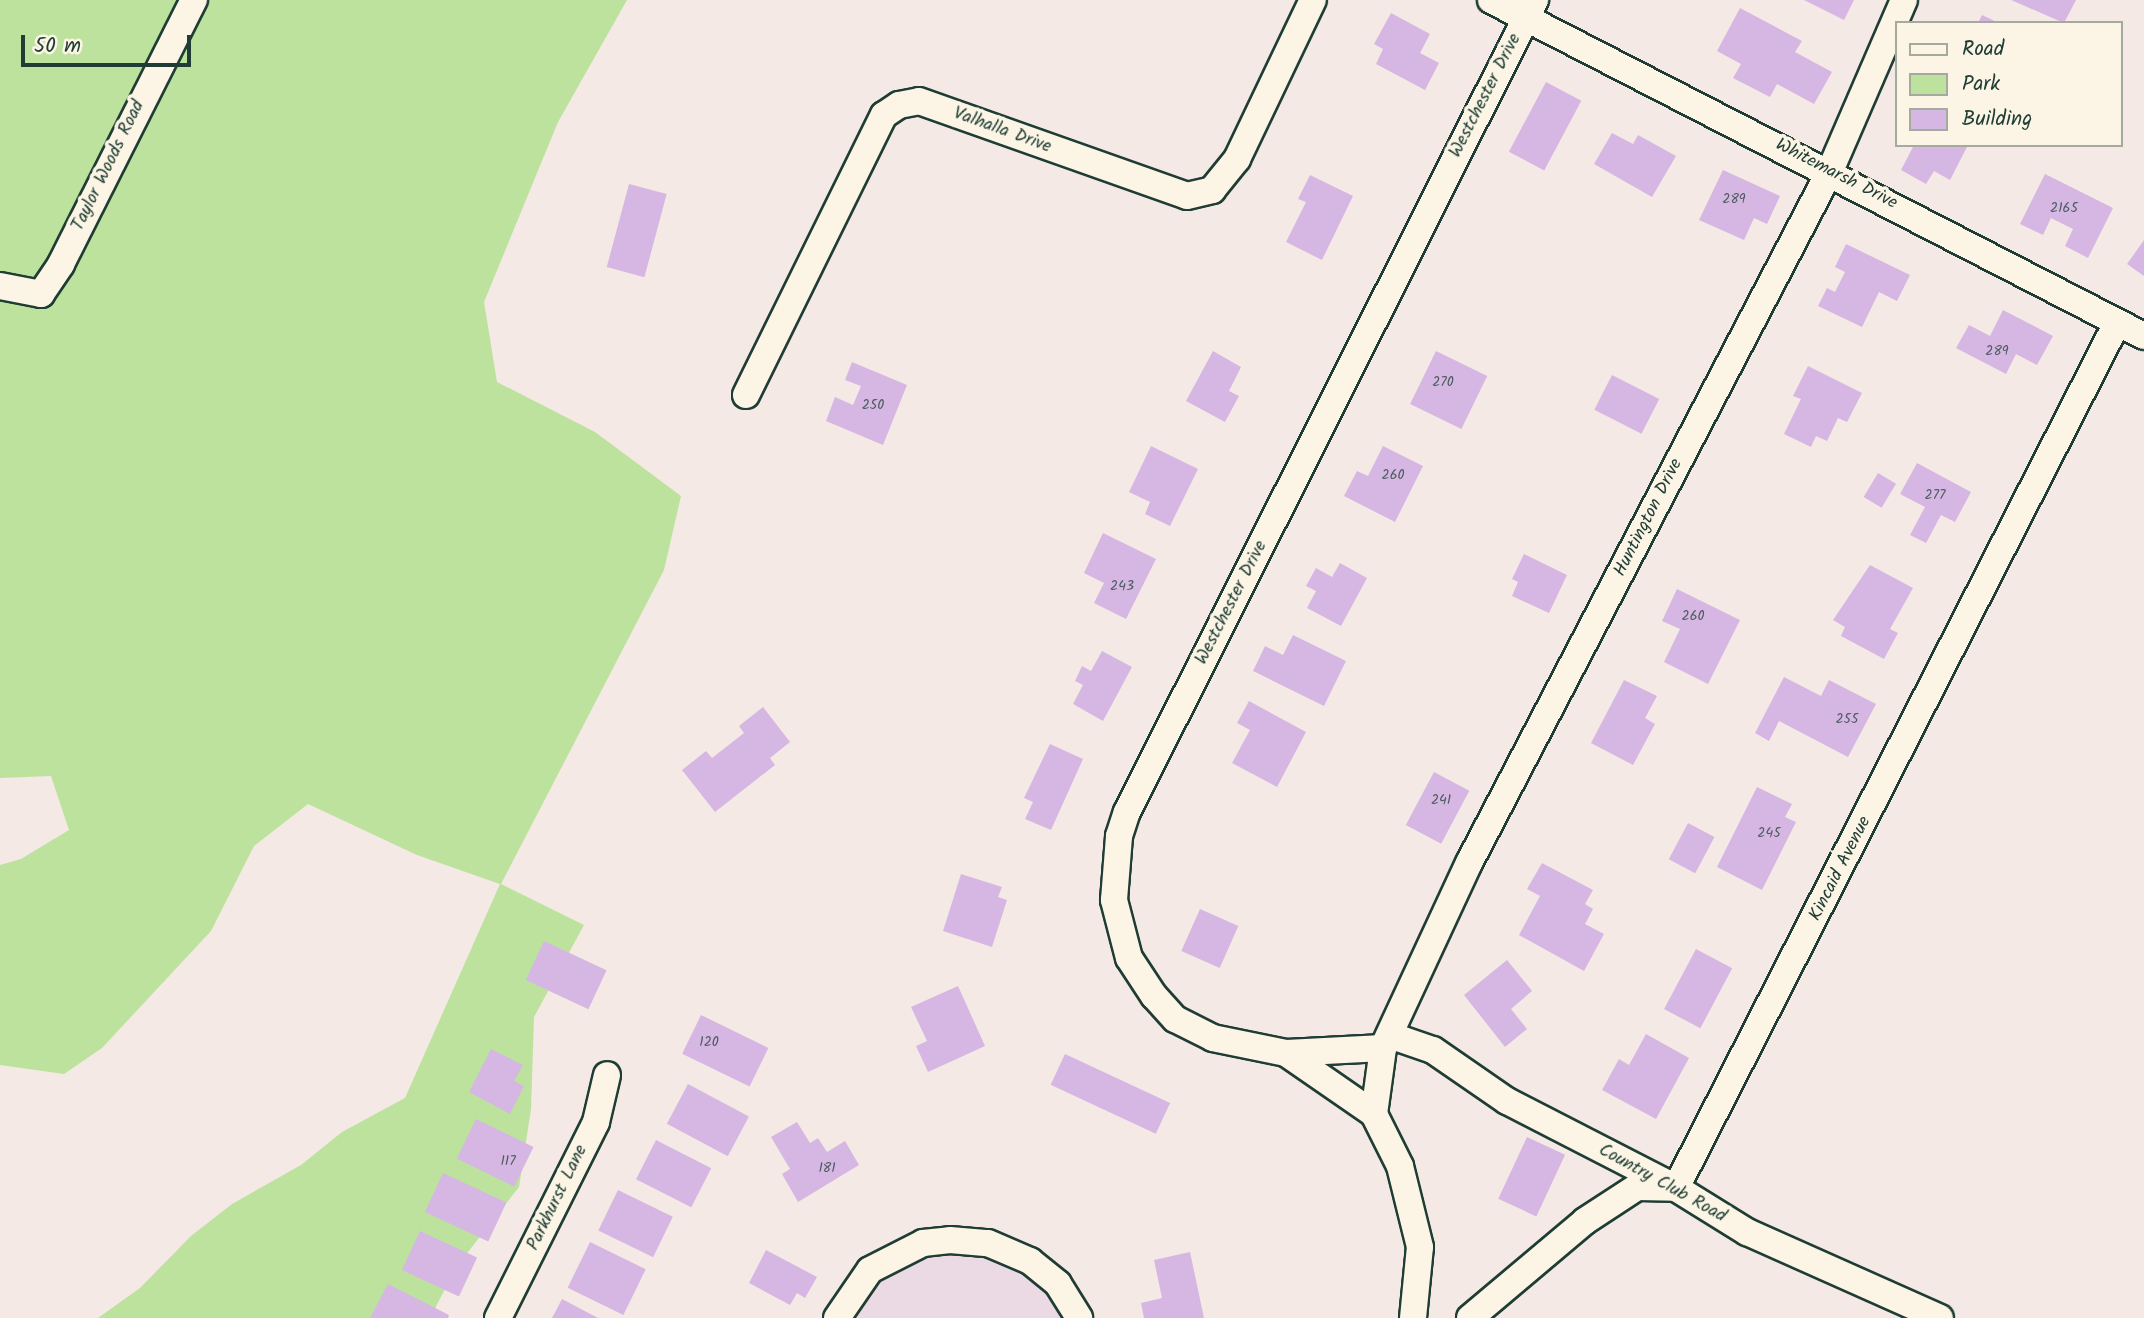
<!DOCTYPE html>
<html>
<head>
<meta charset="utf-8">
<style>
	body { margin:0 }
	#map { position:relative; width:2144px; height:1318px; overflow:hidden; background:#f4e9e5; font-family:Kalam,sans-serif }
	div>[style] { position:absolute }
	.built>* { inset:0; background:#ebdae4 }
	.green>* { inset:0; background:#bce29d }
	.building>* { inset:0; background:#d6b7e3; transform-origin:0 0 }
	.roads { filter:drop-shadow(2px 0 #1f3d34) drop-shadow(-2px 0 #1f3d34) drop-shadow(0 2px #1f3d34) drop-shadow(0 -2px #1f3d34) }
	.minor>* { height:26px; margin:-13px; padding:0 13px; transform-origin:13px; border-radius:13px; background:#fcf5e5 }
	span { translate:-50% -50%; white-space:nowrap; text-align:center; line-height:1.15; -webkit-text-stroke:7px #fcf5e5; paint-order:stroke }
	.number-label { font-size:14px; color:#4d5c60 }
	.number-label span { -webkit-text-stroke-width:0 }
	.street-label { font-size:18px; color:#1f3d34 }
	.legend { position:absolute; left:1895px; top:21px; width:228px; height:126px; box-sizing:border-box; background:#fcf5e5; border:2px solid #a4ab9e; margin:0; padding:9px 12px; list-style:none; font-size:21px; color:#1f3d34 }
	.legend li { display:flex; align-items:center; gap:14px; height:35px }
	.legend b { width:35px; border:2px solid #a4ab9e }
	.scale { position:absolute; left:21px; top:35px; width:170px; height:32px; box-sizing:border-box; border:4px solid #1f3d34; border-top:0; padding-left:9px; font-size:21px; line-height:24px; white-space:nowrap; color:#1f3d34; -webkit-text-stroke:5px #fcf5e5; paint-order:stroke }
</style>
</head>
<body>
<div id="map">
	<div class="built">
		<div style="clip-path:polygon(952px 1252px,986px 1255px,1024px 1271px,1048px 1291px,1065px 1318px,852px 1318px,879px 1280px,929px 1255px)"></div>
	</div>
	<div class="green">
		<div style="clip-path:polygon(0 0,179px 0,71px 218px,33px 282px,0 274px)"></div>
		<div style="clip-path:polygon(209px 0,627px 0,558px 122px,484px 302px,497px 382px,595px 432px,681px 496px,664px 570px,501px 884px,584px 925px,534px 1017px,531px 1109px,519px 1187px,457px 1266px,430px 1318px,98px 1318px,140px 1288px,191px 1236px,232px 1204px,301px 1165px,342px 1132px,405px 1098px,500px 884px,417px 855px,308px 804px,254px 846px,211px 931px,102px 1048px,64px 1074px,0 1065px,0 865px,21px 859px,69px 830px,51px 776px,0 778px,0 298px,25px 305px,52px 301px,95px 230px)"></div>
	</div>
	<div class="building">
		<div style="clip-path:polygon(1804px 0,1854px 0,1844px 20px)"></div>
		<div style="clip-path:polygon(2011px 0,2076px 0,2064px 23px)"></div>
		<div style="clip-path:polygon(1740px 8px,1802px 41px,1795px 52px,1832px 72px,1814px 104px,1777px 84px,1770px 97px,1733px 78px,1741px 64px,1717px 51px)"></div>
		<div style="clip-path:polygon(1391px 13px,1430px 34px,1420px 53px,1439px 63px,1425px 90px,1376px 64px,1383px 49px,1374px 44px)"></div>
		<div style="clip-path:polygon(1982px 15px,1999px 23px,1978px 23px)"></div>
		<div style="left:1546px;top:82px;width:40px;height:79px;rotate:28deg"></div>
		<div style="clip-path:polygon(1612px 133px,1633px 144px,1638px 135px,1676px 156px,1652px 197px,1594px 164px)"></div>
		<div style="clip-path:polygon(1914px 145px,1923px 146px,1968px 145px,1950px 180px,1934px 171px,1926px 184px,1901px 170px)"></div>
		<div style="clip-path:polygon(1723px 170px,1780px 196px,1767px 224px,1754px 218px,1744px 240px,1699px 220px)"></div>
		<div style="clip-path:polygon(2045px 174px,2113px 208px,2088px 258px,2065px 246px,2073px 229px,2051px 218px,2043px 235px,2020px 224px)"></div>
		<div style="clip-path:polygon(1310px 175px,1353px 196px,1322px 260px,1286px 242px,1306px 202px,1298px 199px)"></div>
		<div style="left:629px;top:184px;width:39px;height:86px;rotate:15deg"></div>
		<div style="clip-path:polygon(2144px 240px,2144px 276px,2127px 264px)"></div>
		<div style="clip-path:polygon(1846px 244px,1910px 275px,1897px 301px,1879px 292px,1862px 327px,1818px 306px,1827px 288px,1835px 292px,1845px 272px,1835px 267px)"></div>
		<div style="clip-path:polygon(2003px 310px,2053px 336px,2037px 365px,2016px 354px,2006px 374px,1956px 348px,1969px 325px,1990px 336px)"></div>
		<div style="clip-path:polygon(1213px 351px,1241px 367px,1229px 391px,1239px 396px,1225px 422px,1186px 401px)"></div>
		<div style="left:1436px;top:351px;width:57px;height:59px;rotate:26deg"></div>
		<div style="clip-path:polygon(852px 362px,907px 385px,883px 445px,826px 421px,835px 397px,853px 405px,861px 386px,845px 380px)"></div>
		<div style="clip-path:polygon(1808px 366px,1862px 393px,1847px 422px,1838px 418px,1827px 441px,1816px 436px,1811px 447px,1784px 434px,1801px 399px,1793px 396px)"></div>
		<div style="left:1612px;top:375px;width:53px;height:39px;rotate:27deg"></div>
		<div style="clip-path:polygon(1151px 446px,1198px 469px,1170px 526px,1145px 514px,1150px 502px,1129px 492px)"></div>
		<div style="clip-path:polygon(1383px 446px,1423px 466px,1395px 522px,1344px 496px,1357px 471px,1368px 476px)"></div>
		<div style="clip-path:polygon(1917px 463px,1971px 492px,1955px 522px,1941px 515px,1926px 543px,1910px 535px,1925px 507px,1900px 494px)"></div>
		<div style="left:1878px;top:473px;width:21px;height:28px;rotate:31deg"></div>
		<div style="clip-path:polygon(1103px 533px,1156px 559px,1126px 619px,1094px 603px,1104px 583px,1084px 573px)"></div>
		<div style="clip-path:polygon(1524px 554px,1567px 575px,1549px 613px,1512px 596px,1518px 582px,1512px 579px)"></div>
		<div style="clip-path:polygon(1340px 563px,1367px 578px,1341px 626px,1307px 608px,1316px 591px,1306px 586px,1316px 568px,1332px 577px)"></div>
		<div style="clip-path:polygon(1870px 565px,1913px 588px,1890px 629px,1898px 633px,1884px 659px,1841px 636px,1845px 627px,1833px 620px)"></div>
		<div style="clip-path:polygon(1677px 589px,1740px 620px,1708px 684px,1664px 662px,1680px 629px,1662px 621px)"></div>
		<div style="clip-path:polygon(1293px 635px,1346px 661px,1324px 706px,1253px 671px,1265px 646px,1283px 655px)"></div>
		<div style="clip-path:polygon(1102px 651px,1132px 667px,1103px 721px,1073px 704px,1083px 685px,1075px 681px,1082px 666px,1091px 671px)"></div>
		<div style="clip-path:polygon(1784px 677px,1821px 696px,1829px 680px,1876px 704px,1848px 757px,1779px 721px,1769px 741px,1755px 733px)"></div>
		<div style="clip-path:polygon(1624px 680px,1657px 696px,1645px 718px,1655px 724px,1633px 765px,1591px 743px)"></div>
		<div style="clip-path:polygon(1249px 701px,1306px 732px,1277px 787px,1232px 763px,1250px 730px,1237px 723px)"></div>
		<div style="clip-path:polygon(763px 707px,790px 742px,770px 758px,775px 765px,715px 812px,682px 770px,706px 751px,712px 758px,744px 733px,739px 726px)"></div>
		<div style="clip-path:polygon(1050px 744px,1083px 759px,1051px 830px,1025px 819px,1033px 802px,1024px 798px)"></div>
		<div style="left:1434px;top:772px;width:40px;height:60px;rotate:28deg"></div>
		<div style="clip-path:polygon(1757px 787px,1792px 804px,1785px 817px,1796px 822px,1762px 890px,1717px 867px)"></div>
		<div style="left:1688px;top:823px;width:30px;height:41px;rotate:28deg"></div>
		<div style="clip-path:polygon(1542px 863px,1593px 890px,1585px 904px,1593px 909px,1585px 924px,1604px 934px,1584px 971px,1519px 935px,1540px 896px,1527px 889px)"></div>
		<div style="clip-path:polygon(961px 874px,1002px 887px,998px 897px,1007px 900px,992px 947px,943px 931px)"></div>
		<div style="left:1200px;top:909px;width:42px;height:46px;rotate:24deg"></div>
		<div style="left:544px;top:941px;width:69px;height:43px;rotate:25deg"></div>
		<div style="left:1696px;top:949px;width:41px;height:68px;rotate:28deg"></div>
		<div style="clip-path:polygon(1507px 960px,1532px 991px,1511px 1009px,1527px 1029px,1505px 1047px,1464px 995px)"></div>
		<div style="clip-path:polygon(958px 986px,985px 1046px,928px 1072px,916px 1046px,927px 1041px,911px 1007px)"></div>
		<div style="left:701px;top:1015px;width:75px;height:43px;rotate:26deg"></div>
		<div style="clip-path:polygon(1646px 1034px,1689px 1058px,1656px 1119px,1602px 1090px,1619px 1059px,1629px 1065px)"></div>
		<div style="clip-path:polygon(491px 1049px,523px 1065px,514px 1081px,524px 1086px,510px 1114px,469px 1092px)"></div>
		<div style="left:1065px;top:1054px;width:116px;height:34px;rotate:25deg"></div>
		<div style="left:688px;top:1084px;width:69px;height:45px;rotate:28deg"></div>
		<div style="left:476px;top:1119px;width:64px;height:44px;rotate:26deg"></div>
		<div style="clip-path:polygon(797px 1122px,810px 1143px,818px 1138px,827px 1152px,845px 1141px,859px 1165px,798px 1202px,782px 1174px,790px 1169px,771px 1137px)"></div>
		<div style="left:1527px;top:1137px;width:42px;height:68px;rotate:25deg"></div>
		<div style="left:656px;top:1140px;width:62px;height:44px;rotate:27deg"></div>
		<div style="left:443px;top:1173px;width:70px;height:43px;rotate:25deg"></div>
		<div style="left:618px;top:1190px;width:61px;height:45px;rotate:26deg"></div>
		<div style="left:420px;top:1231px;width:63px;height:43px;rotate:25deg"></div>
		<div style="left:590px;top:1242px;width:62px;height:51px;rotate:26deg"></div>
		<div style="clip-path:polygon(766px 1250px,817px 1277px,805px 1298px,797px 1293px,790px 1305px,749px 1283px)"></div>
		<div style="clip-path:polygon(1190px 1252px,1204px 1318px,1144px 1318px,1141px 1303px,1162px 1298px,1154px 1260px)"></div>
		<div style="clip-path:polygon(388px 1284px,449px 1315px,448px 1318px,370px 1318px)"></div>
		<div style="clip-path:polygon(562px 1299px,598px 1318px,552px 1318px)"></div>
	</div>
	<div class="roads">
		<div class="minor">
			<div style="left:1491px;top:0;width:734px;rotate:27.23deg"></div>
			<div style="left:0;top:286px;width:42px;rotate:11deg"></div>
			<div style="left:41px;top:294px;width:36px;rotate:-56deg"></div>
			<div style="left:61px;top:264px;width:296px;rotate:-63.3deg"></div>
			<div style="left:746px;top:395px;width:312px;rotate:-63.8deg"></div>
			<div style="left:884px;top:115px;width:18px;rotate:-34deg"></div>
			<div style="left:899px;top:105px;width:20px;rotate:-11deg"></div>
			<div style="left:919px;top:101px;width:284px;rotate:19.5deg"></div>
			<div style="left:1187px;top:196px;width:26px;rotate:-13deg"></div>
			<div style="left:1212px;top:190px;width:40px;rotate:-51deg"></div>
			<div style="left:1237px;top:159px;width:176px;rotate:-64.5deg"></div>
			<div style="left:1392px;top:1036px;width:43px;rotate:18.9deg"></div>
			<div style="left:1433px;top:1050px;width:90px;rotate:34.6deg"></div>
			<div style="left:1507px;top:1101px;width:190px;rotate:27.2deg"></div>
			<div style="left:1676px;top:1188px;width:84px;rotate:31.8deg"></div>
			<div style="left:1747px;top:1232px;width:211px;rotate:24deg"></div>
			<div style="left:1383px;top:1048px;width:97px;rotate:177deg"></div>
			<div style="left:1286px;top:1053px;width:75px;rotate:-168.4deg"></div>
			<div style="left:1213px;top:1038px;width:42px;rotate:-153.4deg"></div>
			<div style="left:1175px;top:1019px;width:31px;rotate:-132deg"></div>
			<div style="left:1154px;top:996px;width:45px;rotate:-123.3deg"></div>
			<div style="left:1129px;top:958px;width:60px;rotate:-104.5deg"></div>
			<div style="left:1114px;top:900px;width:64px;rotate:-85.5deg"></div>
			<div style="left:1119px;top:836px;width:25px;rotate:-72deg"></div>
			<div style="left:1127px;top:812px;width:909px;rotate:-63.32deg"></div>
			<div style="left:1286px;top:1053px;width:107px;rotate:34.7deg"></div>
			<div style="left:498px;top:1318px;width:219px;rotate:-63.4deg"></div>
			<div style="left:596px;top:1122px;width:48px;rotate:-76.8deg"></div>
			<div style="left:837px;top:1318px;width:58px;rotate:-55.5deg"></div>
			<div style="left:870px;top:1270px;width:59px;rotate:-27deg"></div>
			<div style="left:923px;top:1243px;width:27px;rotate:-6deg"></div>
			<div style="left:950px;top:1240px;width:38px;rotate:5deg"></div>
			<div style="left:988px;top:1243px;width:46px;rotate:23.2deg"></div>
			<div style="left:1030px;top:1261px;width:36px;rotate:39deg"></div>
			<div style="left:1058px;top:1284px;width:40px;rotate:58deg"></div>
			<div style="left:1413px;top:1318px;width:71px;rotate:-84.4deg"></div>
			<div style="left:1420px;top:1247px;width:83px;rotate:-103.9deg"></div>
			<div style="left:1400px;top:1166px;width:58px;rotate:-116.6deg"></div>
			<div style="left:1374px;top:1114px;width:67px;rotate:-82.2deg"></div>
			<div style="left:1383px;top:1048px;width:204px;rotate:-65.1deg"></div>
			<div style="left:1469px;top:863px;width:781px;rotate:-62.45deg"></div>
			<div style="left:1830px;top:171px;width:186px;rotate:-66.6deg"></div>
			<div style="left:1470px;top:1318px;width:150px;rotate:-40.1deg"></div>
			<div style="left:1585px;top:1221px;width:62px;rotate:-33.2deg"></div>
			<div style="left:1637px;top:1187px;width:39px;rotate:1deg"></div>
			<div style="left:1676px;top:1188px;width:971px;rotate:-62.99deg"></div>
		</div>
	</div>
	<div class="number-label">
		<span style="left:1734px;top:199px">289</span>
		<span style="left:2064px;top:208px">2165</span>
		<span style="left:1997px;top:351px">289</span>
		<span style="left:1443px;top:382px">270</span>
		<span style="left:873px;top:405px">250</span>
		<span style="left:1393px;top:475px">260</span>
		<span style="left:1935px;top:495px">277</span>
		<span style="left:1122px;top:586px">243</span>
		<span style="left:1693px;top:616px">260</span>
		<span style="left:1847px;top:719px">255</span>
		<span style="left:1441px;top:800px">241</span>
		<span style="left:1769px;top:833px">245</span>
		<span style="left:709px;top:1042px">120</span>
		<span style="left:508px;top:1161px">117</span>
		<span style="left:827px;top:1168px">181</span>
	</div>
	<div class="street-label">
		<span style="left:1486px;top:96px;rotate:-63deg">Westchester Drive</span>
		<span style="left:1002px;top:131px;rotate:20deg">Valhalla Drive</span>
		<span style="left:109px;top:166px;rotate:-64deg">Taylor Woods Road</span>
		<span style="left:1836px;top:175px;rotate:27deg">Whitemarsh Drive</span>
		<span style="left:1649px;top:518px;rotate:-63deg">Huntington Drive</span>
		<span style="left:1232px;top:603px;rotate:-63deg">Westchester Drive</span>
		<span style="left:1841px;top:869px;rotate:-63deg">Kincaid Avenue</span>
		<span style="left:1662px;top:1184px;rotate:29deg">Country Club Road</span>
		<span style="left:558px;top:1198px;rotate:-64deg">Parkhurst Lane</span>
	</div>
	<ul class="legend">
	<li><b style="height:9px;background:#fcf5e5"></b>Road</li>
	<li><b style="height:19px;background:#bce29d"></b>Park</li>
	<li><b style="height:19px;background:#d6b7e3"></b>Building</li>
	</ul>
	<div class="scale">50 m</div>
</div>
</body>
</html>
